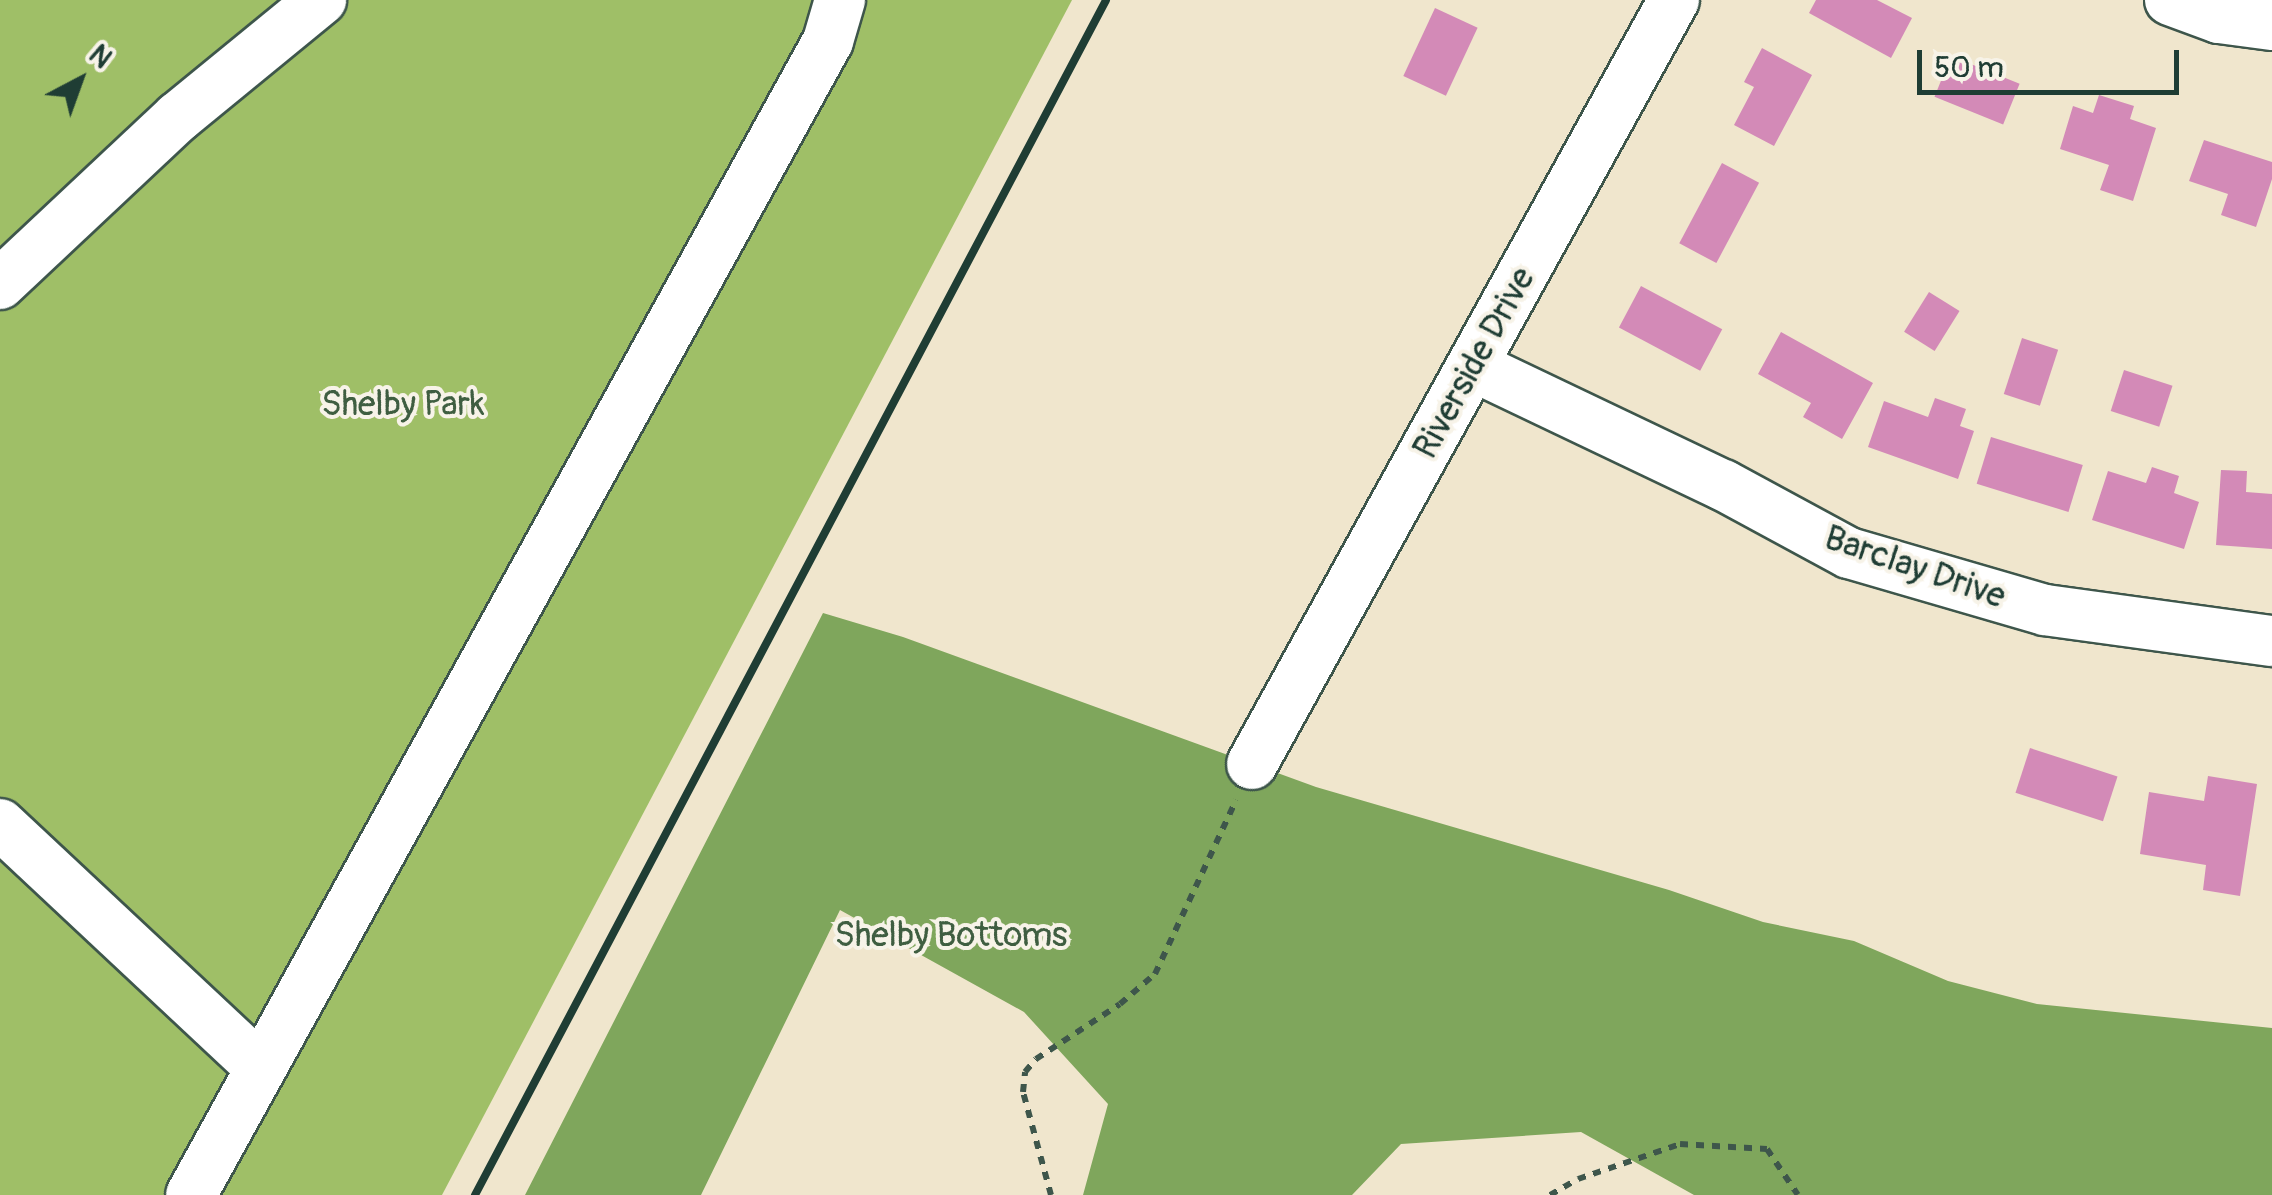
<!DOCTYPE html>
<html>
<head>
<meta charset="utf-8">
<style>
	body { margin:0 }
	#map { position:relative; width:2272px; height:1195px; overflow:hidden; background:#f0e6cd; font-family:Pangolin,sans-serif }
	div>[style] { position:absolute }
	.green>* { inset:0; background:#9fbf67 }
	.forest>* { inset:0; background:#7fa65c }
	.building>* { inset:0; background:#d38ab7; transform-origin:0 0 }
	.path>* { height:6px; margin-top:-3px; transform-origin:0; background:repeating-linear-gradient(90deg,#3e564b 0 8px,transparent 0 16px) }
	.roads { filter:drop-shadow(2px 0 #3e564b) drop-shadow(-2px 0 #3e564b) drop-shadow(0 2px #3e564b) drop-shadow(0 -2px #3e564b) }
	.minor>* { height:50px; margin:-25px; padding:0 25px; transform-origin:25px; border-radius:25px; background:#fff }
	.rail>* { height:8px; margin:-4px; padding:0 4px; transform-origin:4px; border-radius:4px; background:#1f3d34 }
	span { translate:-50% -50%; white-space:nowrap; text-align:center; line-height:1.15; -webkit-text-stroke:8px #f7f3e8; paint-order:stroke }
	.street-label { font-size:35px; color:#1f3d34 }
	.park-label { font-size:35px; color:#3f5e41 }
	.north { position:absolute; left:30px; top:30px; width:100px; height:100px; -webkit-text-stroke:8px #f7f3e8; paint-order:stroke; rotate:41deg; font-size:28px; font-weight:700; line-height:40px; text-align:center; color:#1f3d34 }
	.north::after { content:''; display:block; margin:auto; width:35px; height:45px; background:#1f3d34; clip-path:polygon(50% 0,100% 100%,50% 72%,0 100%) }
	.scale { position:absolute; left:1917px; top:50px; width:262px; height:45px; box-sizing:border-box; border:5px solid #1f3d34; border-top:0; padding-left:12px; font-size:30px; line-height:35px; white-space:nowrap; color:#1f3d34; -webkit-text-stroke:8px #f7f3e8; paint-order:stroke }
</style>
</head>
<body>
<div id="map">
	<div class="green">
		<div style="clip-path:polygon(0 0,1072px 0,442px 1195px,0 1195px)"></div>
	</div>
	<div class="forest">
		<div style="clip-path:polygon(823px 613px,903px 637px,1316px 787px,1669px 890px,1763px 922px,1854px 941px,1948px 981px,2037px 1004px,2272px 1028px,2272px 1195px,1694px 1195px,1581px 1132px,1401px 1144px,1352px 1195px,1083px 1195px,1108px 1104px,1024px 1012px,840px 910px,701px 1195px,525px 1195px)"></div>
	</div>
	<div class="building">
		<div style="clip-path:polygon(1816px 0,1877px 0,1912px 18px,1891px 58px,1809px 13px)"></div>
		<div style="left:1435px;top:8px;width:47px;height:75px;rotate:25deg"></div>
		<div style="clip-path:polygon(1762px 48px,1812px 75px,1774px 146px,1734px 125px,1754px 87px,1744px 82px)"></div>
		<div style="left:1951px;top:56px;width:74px;height:44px;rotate:22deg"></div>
		<div style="clip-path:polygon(2099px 95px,2134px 106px,2130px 119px,2156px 128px,2133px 201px,2100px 190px,2109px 165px,2060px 149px,2073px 106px,2093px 113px)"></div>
		<div style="clip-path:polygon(2204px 140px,2272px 162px,2272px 179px,2256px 227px,2221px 215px,2228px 194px,2189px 181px)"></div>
		<div style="left:1722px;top:163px;width:42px;height:91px;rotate:28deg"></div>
		<div style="left:1641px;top:286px;width:92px;height:47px;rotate:28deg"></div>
		<div style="left:1929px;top:292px;width:36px;height:47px;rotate:32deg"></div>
		<div style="clip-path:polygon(1781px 332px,1873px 383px,1842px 439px,1803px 417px,1811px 403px,1758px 374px)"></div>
		<div style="left:2022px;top:338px;width:38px;height:59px;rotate:18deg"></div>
		<div style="left:2124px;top:370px;width:51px;height:43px;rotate:18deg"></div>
		<div style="clip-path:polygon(1935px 398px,1966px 409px,1960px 426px,1974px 431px,1958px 479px,1868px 447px,1884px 401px,1928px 417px)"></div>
		<div style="left:1991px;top:437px;width:96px;height:49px;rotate:17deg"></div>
		<div style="clip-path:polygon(2152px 467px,2179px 476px,2174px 493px,2199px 502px,2184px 549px,2092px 520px,2108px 471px,2146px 483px)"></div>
		<div style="clip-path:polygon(2221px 470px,2247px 471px,2246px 492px,2272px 494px,2272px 549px,2216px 545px)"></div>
		<div style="left:2030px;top:748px;width:92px;height:47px;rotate:18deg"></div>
		<div style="clip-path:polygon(2208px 776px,2257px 784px,2240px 896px,2203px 890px,2206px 865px,2140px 854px,2149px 792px,2204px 801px)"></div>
	</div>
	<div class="path">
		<div style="left:1051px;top:1195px;width:107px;rotate:-105.2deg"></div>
		<div style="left:1023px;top:1092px;width:20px;rotate:-84deg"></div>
		<div style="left:1025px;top:1072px;width:17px;rotate:-50deg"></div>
		<div style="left:1036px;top:1059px;width:100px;rotate:-33.2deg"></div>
		<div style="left:1120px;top:1004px;width:46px;rotate:-40.6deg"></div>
		<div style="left:1155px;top:974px;width:192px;rotate:-65deg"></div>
		<div style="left:1550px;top:1195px;width:32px;rotate:-30deg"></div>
		<div style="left:1578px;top:1179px;width:108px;rotate:-18.9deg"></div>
		<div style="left:1680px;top:1144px;width:87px;rotate:3.3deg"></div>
		<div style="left:1767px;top:1149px;width:55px;rotate:56deg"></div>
	</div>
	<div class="roads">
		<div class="minor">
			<div style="left:2170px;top:0;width:52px;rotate:20.2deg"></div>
			<div style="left:2219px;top:18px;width:53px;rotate:7.5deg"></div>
			<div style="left:0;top:284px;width:244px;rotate:-43.2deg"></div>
			<div style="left:178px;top:117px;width:185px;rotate:-39.3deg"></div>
			<div style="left:1473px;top:366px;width:277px;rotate:25.5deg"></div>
			<div style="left:1723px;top:485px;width:143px;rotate:28.4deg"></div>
			<div style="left:1849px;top:553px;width:204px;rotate:16.2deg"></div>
			<div style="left:2045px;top:610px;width:229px;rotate:7.8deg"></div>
			<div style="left:1252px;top:764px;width:873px;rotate:-61.09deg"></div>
			<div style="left:0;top:824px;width:357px;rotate:43.1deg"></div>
			<div style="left:191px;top:1195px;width:1318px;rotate:-61.1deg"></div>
			<div style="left:828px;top:41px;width:43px;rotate:-73.7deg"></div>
		</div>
	</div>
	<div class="rail">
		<div style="left:475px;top:1195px;width:1351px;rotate:-62.16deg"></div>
	</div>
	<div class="street-label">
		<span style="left:1474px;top:363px;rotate:-61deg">Riverside Drive</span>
		<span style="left:1915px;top:567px;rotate:19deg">Barclay Drive</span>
	</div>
	<div class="park-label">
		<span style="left:403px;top:404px">Shelby Park</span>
		<span style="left:951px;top:935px">Shelby Bottoms</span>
	</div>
	<div class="north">N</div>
	<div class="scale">50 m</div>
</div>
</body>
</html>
